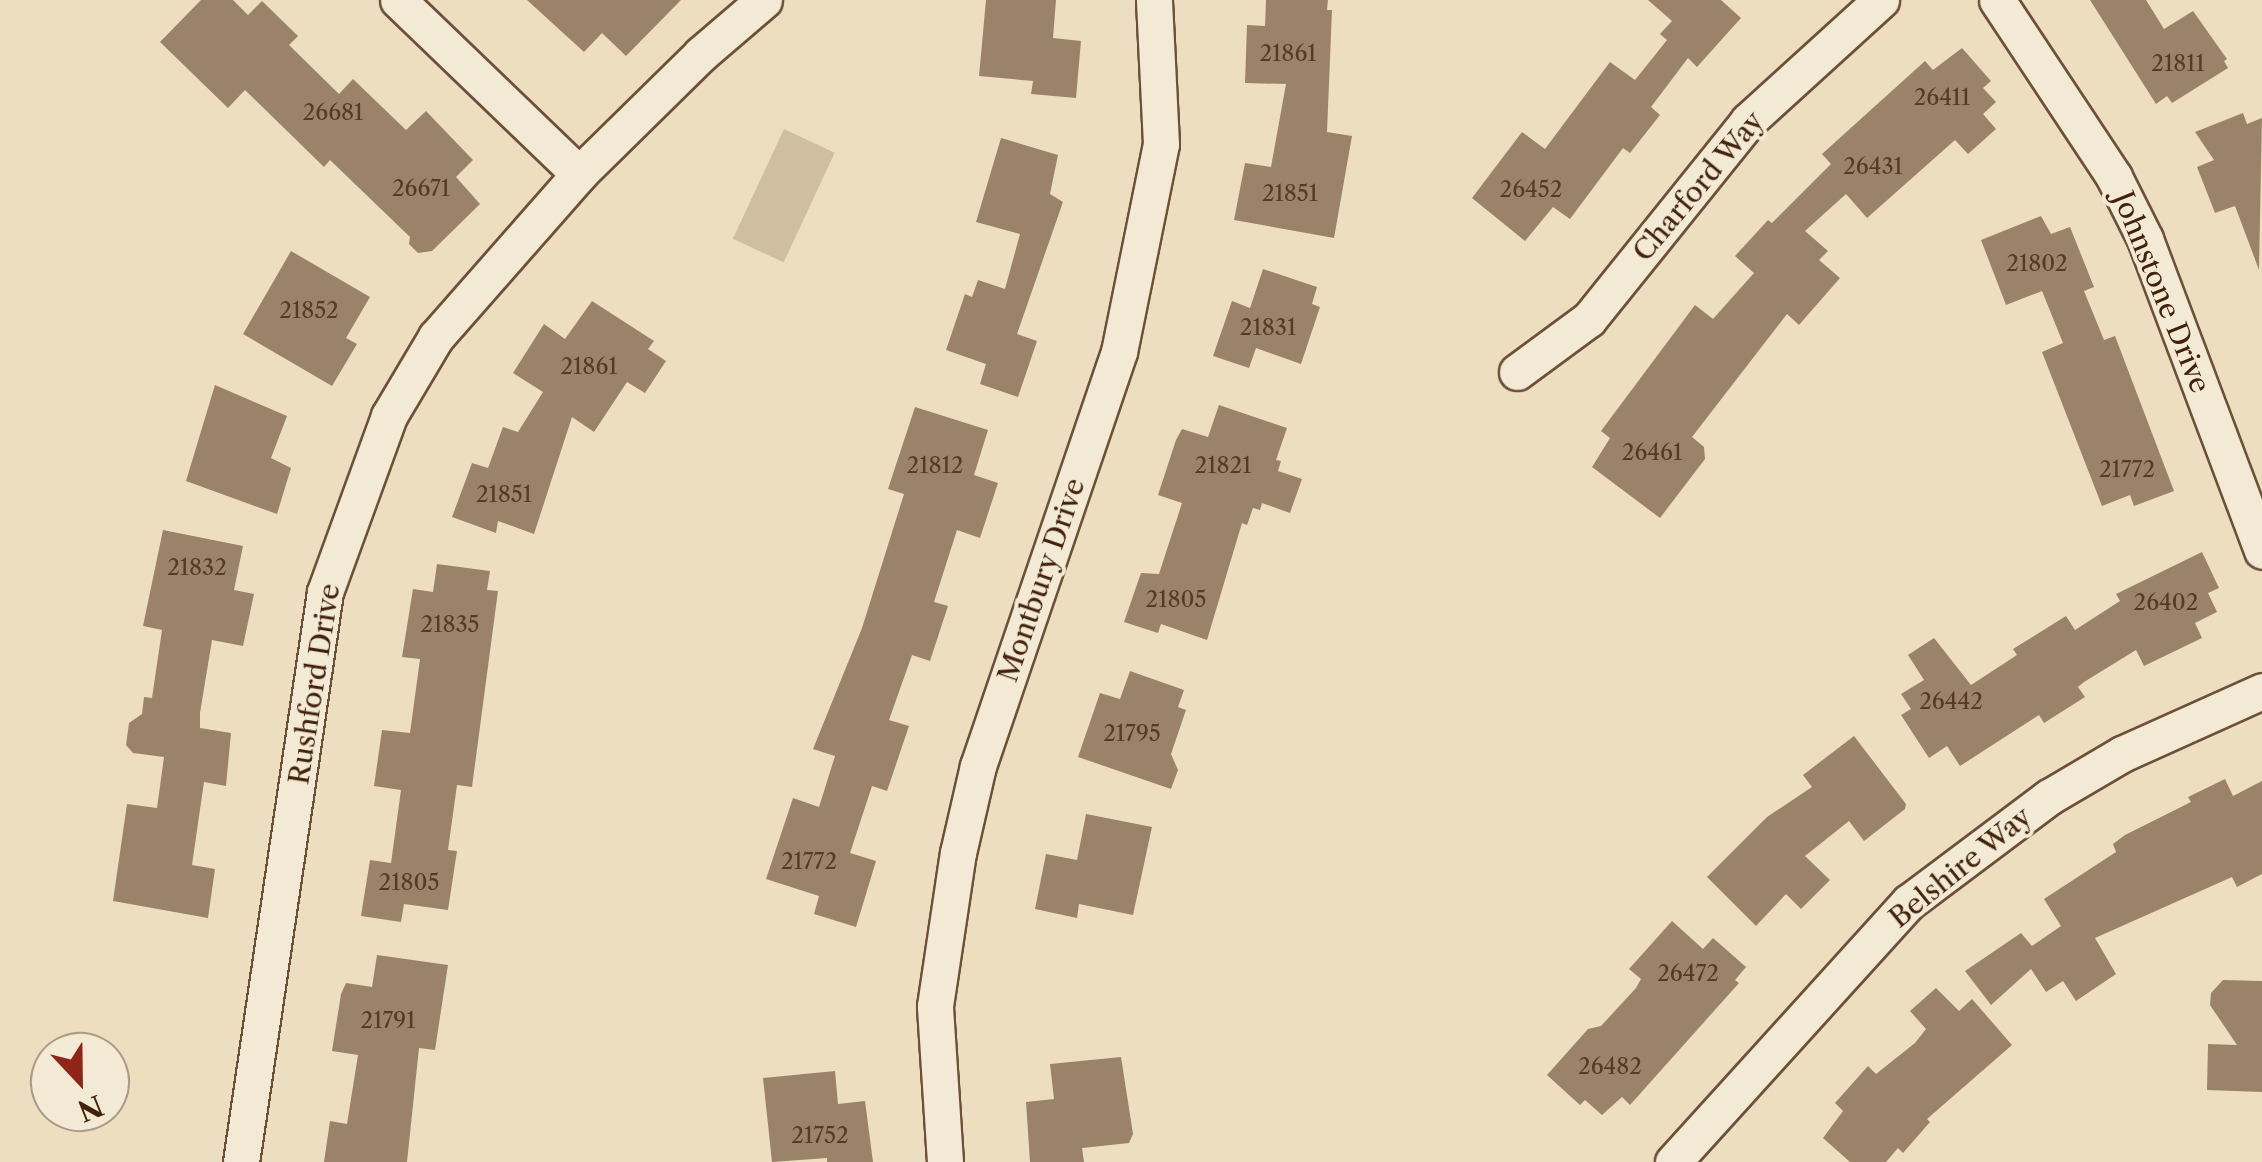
<!DOCTYPE html>
<html>
<head>
<meta charset="utf-8">
<style>
	body { margin:0 }
	#map { position:relative; width:2262px; height:1162px; overflow:hidden; background:#eddec0; font-family:"Libre Caslon Text",serif }
	div>[style] { position:absolute }
	.green>* { inset:0; background:#d0bea1; transform-origin:0 0 }
	.building>* { inset:0; background:#9b8369 }
	.roads { filter:drop-shadow(2px 0 #6d5038) drop-shadow(-2px 0 #6d5038) drop-shadow(0 2px #6d5038) drop-shadow(0 -2px #6d5038) }
	.street>* { height:35px; margin:-17.5px; padding:0 17.5px; transform-origin:17.5px; border-radius:17.5px; background:#f3ead6 }
	span { translate:-50% -50%; white-space:nowrap; text-align:center; line-height:1.15; -webkit-text-stroke:8px #f3ead6; paint-order:stroke }
	.number-label { font-size:22px; color:#583a22 }
	.number-label span { -webkit-text-stroke-width:0 }
	.street-label { font-size:28px; color:#42210b }
	.north { position:absolute; left:30px; top:1032px; width:100px; height:100px; box-sizing:border-box; background:#f3ead6; border:2px solid #ac9a85; border-radius:50%; rotate:158deg; font-size:28px; font-weight:700; line-height:40px; text-align:center; color:#42210b }
	.north::after { content:''; display:block; margin:auto; width:35px; height:45px; background:#8f2418; clip-path:polygon(50% 0,100% 100%,50% 72%,0 100%) }
</style>
</head>
<body>
<div id="map">
	<div class="green">
		<div style="left:784px;top:129px;width:56px;height:121px;rotate:25deg"></div>
	</div>
	<div class="building">
		<div style="clip-path:polygon(201px 0,233px 0,248px 15px,262px 1px,298px 36px,289px 45px,339px 94px,353px 79px,406px 130px,426px 111px,473px 160px,456px 177px,480px 204px,432px 251px,418px 253px,409px 244px,410px 237px,330px 160px,324px 167px,245px 90px,228px 108px,160px 42px)"></div>
		<div style="clip-path:polygon(527px 0,681px 0,626px 56px,602px 33px,584px 52px)"></div>
		<div style="clip-path:polygon(986px 0,1056px 0,1053px 38px,1081px 41px,1076px 98px,1031px 94px,1033px 81px,979px 76px)"></div>
		<div style="clip-path:polygon(1266px 0,1328px 0,1327px 10px,1332px 10px,1327px 132px,1352px 136px,1334px 238px,1234px 220px,1245px 163px,1271px 167px,1286px 84px,1245px 83px,1247px 25px,1265px 26px)"></div>
		<div style="clip-path:polygon(1648px 0,1721px 0,1741px 18px,1697px 67px,1688px 58px,1651px 107px,1660px 115px,1630px 153px,1623px 148px,1570px 219px,1553px 207px,1525px 241px,1472px 198px,1522px 132px,1545px 149px,1610px 62px,1635px 80px,1667px 40px,1660px 34px,1672px 21px)"></div>
		<div style="clip-path:polygon(2090px 0,2146px 0,2164px 29px,2193px 11px,2227px 59px,2224px 61px,2228px 68px,2172px 103px,2167px 96px,2156px 104px)"></div>
		<div style="clip-path:polygon(1962px 48px,1991px 81px,1983px 88px,1996px 102px,1983px 114px,1996px 129px,1968px 154px,1955px 140px,1867px 218px,1846px 194px,1805px 231px,1828px 251px,1819px 260px,1840px 278px,1799px 325px,1787px 314px,1692px 437px,1704px 447px,1705px 459px,1660px 518px,1592px 467px,1610px 438px,1601px 431px,1695px 305px,1713px 319px,1754px 273px,1735px 256px,1768px 220px,1772px 223px,1831px 164px,1822px 154px,1925px 61px,1933px 70px)"></div>
		<div style="clip-path:polygon(2243px 113px,2247px 124px,2262px 118px,2259px 270px,2235px 206px,2215px 213px,2197px 167px,2214px 160px,2195px 132px)"></div>
		<div style="clip-path:polygon(1001px 138px,1058px 155px,1050px 194px,1063px 202px,1017px 334px,1037px 341px,1018px 397px,980px 384px,986px 364px,946px 350px,965px 294px,972px 297px,978px 280px,1005px 289px,1020px 234px,976px 222px)"></div>
		<div style="clip-path:polygon(2041px 216px,2051px 234px,2070px 227px,2094px 287px,2084px 291px,2104px 340px,2115px 336px,2174px 491px,2134px 506px,2130px 495px,2102px 506px,2042px 352px,2063px 343px,2042px 291px,2006px 305px,1981px 240px)"></div>
		<div style="clip-path:polygon(291px 251px,370px 297px,346px 338px,357px 344px,332px 386px,243px 334px)"></div>
		<div style="clip-path:polygon(1263px 269px,1317px 287px,1312px 304px,1320px 307px,1301px 364px,1256px 348px,1249px 368px,1213px 356px,1232px 301px,1250px 308px)"></div>
		<div style="clip-path:polygon(592px 301px,654px 341px,648px 349px,666px 361px,645px 393px,627px 382px,594px 432px,572px 417px,534px 534px,498px 521px,496px 533px,452px 517px,472px 463px,488px 468px,503px 427px,518px 432px,543px 392px,513px 373px,544px 324px,565px 339px)"></div>
		<div style="clip-path:polygon(215px 385px,287px 416px,271px 458px,291px 468px,277px 514px,186px 481px)"></div>
		<div style="clip-path:polygon(1219px 405px,1287px 428px,1276px 460px,1281px 461px,1278px 471px,1302px 479px,1290px 513px,1262px 503px,1260px 510px,1253px 508px,1247px 525px,1242px 523px,1207px 640px,1161px 624px,1158px 633px,1124px 622px,1141px 573px,1159px 574px,1182px 503px,1158px 495px,1176px 440px,1182px 429px,1208px 437px)"></div>
		<div style="clip-path:polygon(915px 407px,988px 430px,974px 475px,998px 483px,980px 538px,957px 530px,934px 602px,948px 606px,930px 661px,912px 655px,889px 720px,909px 726px,887px 791px,872px 786px,850px 853px,876px 861px,856px 927px,814px 914px,819px 896px,766px 879px,793px 798px,819px 807px,835px 756px,813px 749px,862px 628px,904px 494px,888px 489px)"></div>
		<div style="clip-path:polygon(163px 530px,243px 546px,234px 590px,254px 594px,243px 646px,212px 640px,200px 713px,200px 728px,231px 733px,226px 786px,204px 782px,192px 865px,215px 869px,208px 918px,113px 901px,127px 804px,157px 808px,164px 757px,133px 753px,126px 745px,129px 723px,142px 714px,144px 697px,152px 698px,162px 630px,143px 626px)"></div>
		<div style="clip-path:polygon(2202px 552px,2219px 588px,2208px 593px,2217px 612px,2195px 623px,2202px 638px,2144px 666px,2136px 650px,2084px 682px,2078px 687px,2085px 697px,2044px 723px,2039px 715px,1960px 766px,1947px 746px,1929px 758px,1901px 715px,1911px 709px,1901px 694px,1924px 680px,1908px 655px,1934px 638px,1971px 685px,2017px 655px,2013px 649px,2066px 616px,2075px 630px,2120px 601px,2116px 594px)"></div>
		<div style="clip-path:polygon(437px 564px,490px 571px,487px 590px,498px 591px,472px 787px,457px 785px,448px 850px,457px 851px,448px 910px,404px 904px,401px 922px,361px 916px,370px 860px,391px 863px,401px 790px,374px 786px,382px 730px,410px 733px,420px 659px,402px 657px,413px 589px,433px 592px)"></div>
		<div style="clip-path:polygon(1130px 671px,1184px 690px,1178px 707px,1186px 710px,1171px 754px,1178px 770px,1171px 789px,1078px 757px,1100px 693px,1120px 699px)"></div>
		<div style="clip-path:polygon(1854px 736px,1906px 804px,1905px 809px,1864px 841px,1849px 821px,1805px 856px,1830px 880px,1801px 909px,1786px 894px,1756px 926px,1707px 877px,1767px 817px,1812px 787px,1803px 775px)"></div>
		<div style="clip-path:polygon(2225px 779px,2233px 796px,2262px 781px,2262px 874px,2237px 887px,2232px 877px,2095px 938px,2116px 974px,2076px 1001px,2063px 981px,2046px 992px,2031px 969px,1991px 1005px,1965px 971px,2021px 933px,2032px 946px,2061px 926px,2044px 899px,2116px 852px,2113px 844px,2125px 835px,2191px 802px,2188px 797px)"></div>
		<div style="clip-path:polygon(1086px 814px,1152px 827px,1133px 915px,1079px 904px,1077px 918px,1035px 909px,1046px 854px,1077px 860px)"></div>
		<div style="clip-path:polygon(1672px 921px,1703px 949px,1713px 938px,1746px 967px,1735px 980px,1739px 983px,1630px 1105px,1622px 1097px,1602px 1115px,1585px 1100px,1580px 1105px,1547px 1075px,1588px 1029px,1601px 1026px,1636px 988px,1641px 979px,1629px 969px)"></div>
		<div style="clip-path:polygon(377px 955px,448px 965px,435px 1050px,419px 1048px,407px 1162px,324px 1162px,330px 1121px,347px 1124px,358px 1055px,332px 1051px,341px 994px,346px 983px,372px 987px)"></div>
		<div style="clip-path:polygon(2223px 980px,2262px 981px,2262px 1092px,2207px 1090px,2208px 1044px,2237px 1045px,2210px 1005px,2211px 993px)"></div>
		<div style="clip-path:polygon(1936px 988px,1959px 1011px,1972px 999px,2012px 1045px,1927px 1119px,1930px 1122px,1903px 1153px,1898px 1148px,1886px 1162px,1850px 1162px,1823px 1138px,1843px 1111px,1835px 1103px,1868px 1066px,1876px 1074px,1915px 1043px,1926px 1029px,1910px 1011px)"></div>
		<div style="clip-path:polygon(1121px 1057px,1133px 1134px,1129px 1143px,1082px 1148px,1084px 1162px,1030px 1162px,1026px 1102px,1054px 1099px,1050px 1064px)"></div>
		<div style="clip-path:polygon(835px 1071px,838px 1104px,865px 1101px,873px 1162px,827px 1162px,827px 1158px,772px 1162px,763px 1078px)"></div>
	</div>
	<div class="roads">
		<div class="street">
			<div style="left:398px;top:0;width:251px;rotate:43.9deg"></div>
			<div style="left:1997px;top:0;width:212px;rotate:56.5deg"></div>
			<div style="left:2114px;top:177px;width:69px;rotate:63.4deg"></div>
			<div style="left:2145px;top:239px;width:333px;rotate:69.4deg"></div>
			<div style="left:1517px;top:372px;width:89px;rotate:-36.4deg"></div>
			<div style="left:1589px;top:319px;width:254px;rotate:-51.2deg"></div>
			<div style="left:1748px;top:121px;width:180px;rotate:-42.3deg"></div>
			<div style="left:241px;top:1162px;width:576px;rotate:-81.62deg"></div>
			<div style="left:325px;top:592px;width:187px;rotate:-70deg"></div>
			<div style="left:389px;top:416px;width:92px;rotate:-59.3deg"></div>
			<div style="left:436px;top:337px;width:217px;rotate:-48.7deg"></div>
			<div style="left:579px;top:174px;width:171px;rotate:-44.5deg"></div>
			<div style="left:701px;top:54px;width:83px;rotate:-40.6deg"></div>
			<div style="left:945px;top:1162px;width:156px;rotate:-93.7deg"></div>
			<div style="left:935px;top:1006px;width:155px;rotate:-81.5deg"></div>
			<div style="left:958px;top:853px;width:89px;rotate:-77.1deg"></div>
			<div style="left:978px;top:766px;width:437px;rotate:-71.2deg"></div>
			<div style="left:1119px;top:352px;width:212px;rotate:-78.6deg"></div>
			<div style="left:1161px;top:144px;width:144px;rotate:-92.8deg"></div>
			<div style="left:1673px;top:1162px;width:351px;rotate:-47.8deg"></div>
			<div style="left:1909px;top:902px;width:175px;rotate:-36.9deg"></div>
			<div style="left:2049px;top:797px;width:85px;rotate:-30.5deg"></div>
			<div style="left:2122px;top:754px;width:154px;rotate:-24.2deg"></div>
		</div>
	</div>
	<div class="number-label">
		<span style="left:1288px;top:54px">21861</span>
		<span style="left:2178px;top:64px">21811</span>
		<span style="left:1942px;top:98px">26411</span>
		<span style="left:333px;top:113px">26681</span>
		<span style="left:1873px;top:167px">26431</span>
		<span style="left:421px;top:189px">26671</span>
		<span style="left:1531px;top:190px">26452</span>
		<span style="left:1290px;top:194px">21851</span>
		<span style="left:2037px;top:264px">21802</span>
		<span style="left:309px;top:311px">21852</span>
		<span style="left:1268px;top:328px">21831</span>
		<span style="left:589px;top:367px">21861</span>
		<span style="left:1652px;top:453px">26461</span>
		<span style="left:935px;top:466px">21812</span>
		<span style="left:1223px;top:466px">21821</span>
		<span style="left:2127px;top:470px">21772</span>
		<span style="left:504px;top:495px">21851</span>
		<span style="left:197px;top:568px">21832</span>
		<span style="left:1176px;top:600px">21805</span>
		<span style="left:2166px;top:603px">26402</span>
		<span style="left:450px;top:625px">21835</span>
		<span style="left:1951px;top:702px">26442</span>
		<span style="left:1132px;top:734px">21795</span>
		<span style="left:809px;top:862px">21772</span>
		<span style="left:409px;top:883px">21805</span>
		<span style="left:1688px;top:974px">26472</span>
		<span style="left:388px;top:1021px">21791</span>
		<span style="left:1610px;top:1067px">26482</span>
		<span style="left:820px;top:1136px">21752</span>
	</div>
	<div class="street-label">
		<span style="left:1698px;top:186px;rotate:-50deg">Charford Way</span>
		<span style="left:2162px;top:292px;rotate:68deg">Johnstone Drive</span>
		<span style="left:1041px;top:580px;rotate:-71deg">Montbury Drive</span>
		<span style="left:314px;top:684px;rotate:-81deg">Rushford Drive</span>
		<span style="left:1960px;top:867px;rotate:-39deg">Belshire Way</span>
	</div>
	<div class="north">N</div>
</div>
</body>
</html>
